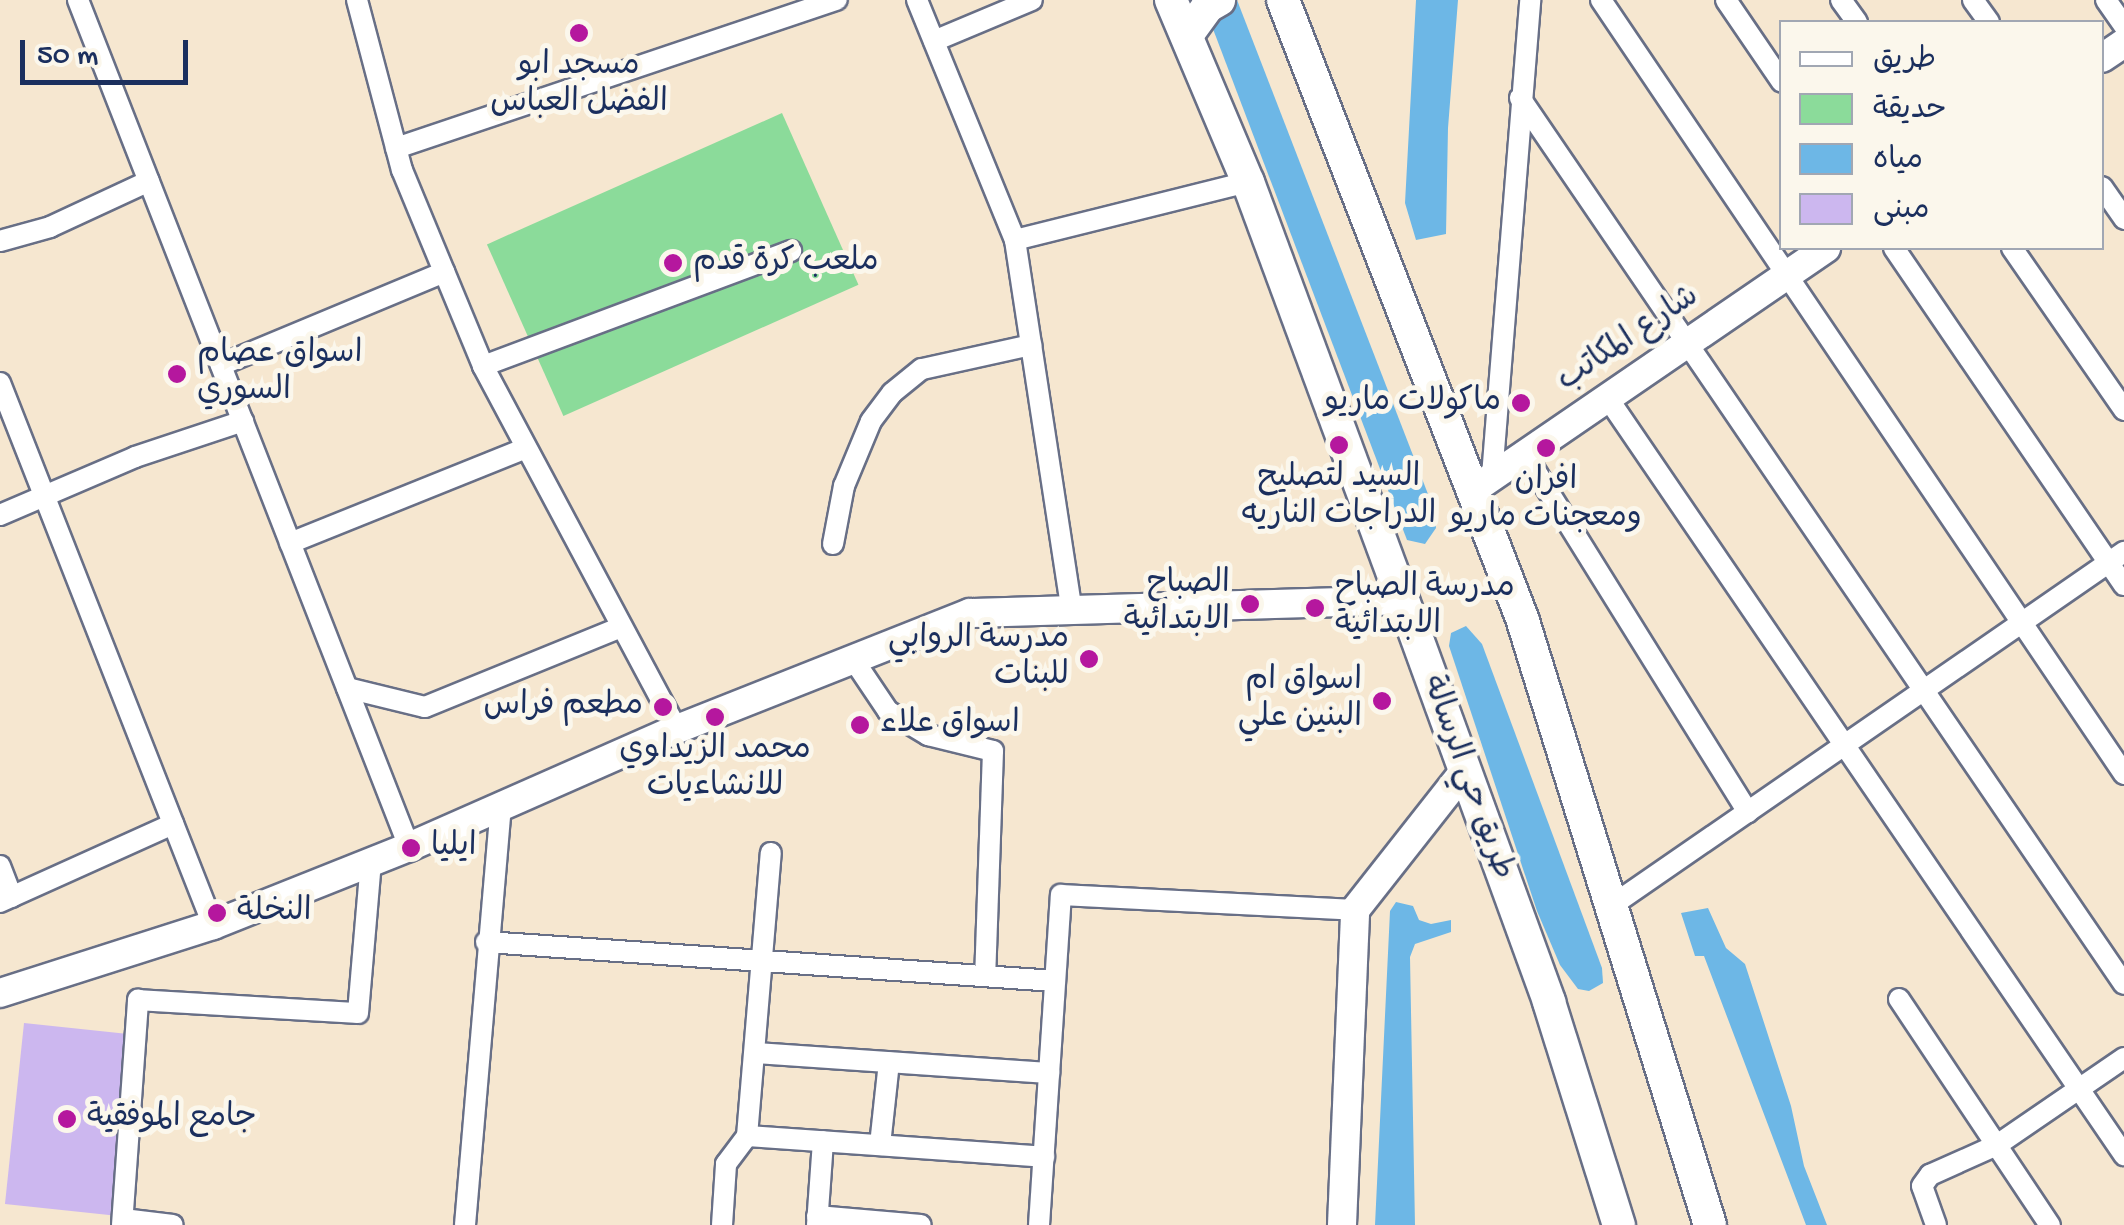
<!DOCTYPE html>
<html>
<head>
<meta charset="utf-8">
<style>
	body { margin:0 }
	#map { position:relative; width:2124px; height:1225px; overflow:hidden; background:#f6e7d0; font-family:"Gochi Hand","Playpen Sans Arabic",sans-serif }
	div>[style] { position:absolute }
	.green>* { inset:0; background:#8bdb9a; transform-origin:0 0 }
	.water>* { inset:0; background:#6db7e6 }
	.building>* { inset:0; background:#ccb7ef; transform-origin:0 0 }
	.roads { filter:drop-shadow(2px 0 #686f86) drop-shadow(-2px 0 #686f86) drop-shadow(0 2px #686f86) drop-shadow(0 -2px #686f86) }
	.street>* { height:20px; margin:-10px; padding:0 10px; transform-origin:10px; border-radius:10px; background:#fff }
	.secondary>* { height:28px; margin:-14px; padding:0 14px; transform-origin:14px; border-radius:14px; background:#fff }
	.primary>* { height:32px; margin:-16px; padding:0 16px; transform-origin:16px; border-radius:16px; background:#fff }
	.dots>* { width:28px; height:28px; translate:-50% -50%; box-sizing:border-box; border:5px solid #fbf7ec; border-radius:50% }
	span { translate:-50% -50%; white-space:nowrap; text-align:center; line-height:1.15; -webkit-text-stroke:10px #fbf7ec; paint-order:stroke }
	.poi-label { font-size:32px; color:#1b2f5e }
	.left { translate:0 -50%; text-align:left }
	.right { translate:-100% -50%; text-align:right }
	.street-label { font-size:32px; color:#1b2f5e }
	.legend { position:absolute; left:1779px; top:20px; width:325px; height:230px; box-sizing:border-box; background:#fbf7ec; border:2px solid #a1a7b3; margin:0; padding:12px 18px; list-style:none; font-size:30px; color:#1b2f5e }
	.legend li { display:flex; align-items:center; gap:20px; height:50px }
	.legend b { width:50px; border:2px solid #a1a7b3 }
	.scale { position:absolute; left:20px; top:40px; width:168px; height:45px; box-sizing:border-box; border:5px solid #1b2f5e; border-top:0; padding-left:12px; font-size:30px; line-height:35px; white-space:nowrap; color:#1b2f5e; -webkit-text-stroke:8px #fbf7ec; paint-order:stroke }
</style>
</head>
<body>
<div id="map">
	<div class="green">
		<div style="left:782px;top:113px;width:188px;height:323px;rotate:66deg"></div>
	</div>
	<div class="water">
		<div style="clip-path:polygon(1202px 0,1237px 0,1433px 507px,1436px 528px,1425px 544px,1407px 540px)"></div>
		<div style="clip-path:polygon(1416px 0,1458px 0,1448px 128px,1446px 234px,1416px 240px,1405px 203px)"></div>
		<div style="clip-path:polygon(1466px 626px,1482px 644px,1602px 968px,1603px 983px,1589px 991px,1578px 989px,1560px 965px,1537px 911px,1449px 646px,1451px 633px)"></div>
		<div style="clip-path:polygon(1396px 902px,1413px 906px,1419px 920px,1431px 924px,1451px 920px,1451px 932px,1415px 944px,1410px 957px,1415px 1225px,1375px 1225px,1390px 911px)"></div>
		<div style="clip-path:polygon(1708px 908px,1726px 948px,1745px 964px,1791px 1106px,1804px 1166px,1827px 1225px,1806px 1225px,1704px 956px,1695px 956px,1681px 913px)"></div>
	</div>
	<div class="building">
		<div style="left:24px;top:1023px;width:107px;height:182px;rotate:6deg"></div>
	</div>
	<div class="roads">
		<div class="street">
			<div style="left:78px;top:0;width:909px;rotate:68.65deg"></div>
			<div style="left:357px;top:0;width:176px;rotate:75.2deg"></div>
			<div style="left:402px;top:170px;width:212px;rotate:67.5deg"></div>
			<div style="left:483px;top:366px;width:412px;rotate:61.9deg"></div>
			<div style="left:917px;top:0;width:259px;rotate:67.8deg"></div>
			<div style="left:1015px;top:240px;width:371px;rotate:81.3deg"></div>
			<div style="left:1601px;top:0;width:934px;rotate:55.95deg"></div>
			<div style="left:1726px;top:0;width:99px;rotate:55.7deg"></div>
			<div style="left:1841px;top:0;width:27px;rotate:54deg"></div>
			<div style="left:1973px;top:0;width:27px;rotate:54deg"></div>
			<div style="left:2106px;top:0;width:32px;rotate:55deg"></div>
			<div style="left:934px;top:41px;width:106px;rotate:-22.7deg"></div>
			<div style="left:1520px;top:98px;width:1072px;rotate:55.72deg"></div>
			<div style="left:396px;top:148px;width:465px;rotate:-18.6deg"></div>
			<div style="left:2102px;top:187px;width:39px;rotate:55deg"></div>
			<div style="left:1015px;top:240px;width:240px;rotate:-14deg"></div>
			<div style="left:0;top:241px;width:52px;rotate:-15.6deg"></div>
			<div style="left:50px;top:227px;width:109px;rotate:-24.9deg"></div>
			<div style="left:1894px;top:248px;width:408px;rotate:55.7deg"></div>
			<div style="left:2012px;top:248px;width:197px;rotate:55.3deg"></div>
			<div style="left:221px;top:365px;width:242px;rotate:-22.6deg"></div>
			<div style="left:483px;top:366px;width:329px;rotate:-20.5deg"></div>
			<div style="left:0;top:383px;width:582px;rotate:68.55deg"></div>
			<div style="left:1607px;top:397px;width:918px;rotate:55.7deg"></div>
			<div style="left:1525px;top:454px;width:422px;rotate:58.1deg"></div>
			<div style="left:1492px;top:476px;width:478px;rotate:-85.4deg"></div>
			<div style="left:0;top:515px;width:147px;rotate:-23.2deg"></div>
			<div style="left:135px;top:457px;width:114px;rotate:-18.4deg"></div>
			<div style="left:290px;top:543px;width:254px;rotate:-21.9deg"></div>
			<div style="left:833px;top:544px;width:59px;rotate:-79.3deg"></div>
			<div style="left:844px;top:486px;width:70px;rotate:-67.4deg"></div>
			<div style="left:871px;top:421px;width:35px;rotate:-53deg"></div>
			<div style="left:892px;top:393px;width:38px;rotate:-39deg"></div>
			<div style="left:922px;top:369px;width:112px;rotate:-12.4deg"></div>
			<div style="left:853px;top:659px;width:63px;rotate:56.1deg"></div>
			<div style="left:888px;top:711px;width:47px;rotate:31deg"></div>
			<div style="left:928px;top:735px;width:67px;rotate:13.8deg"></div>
			<div style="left:993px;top:751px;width:225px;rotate:92deg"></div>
			<div style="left:347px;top:688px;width:80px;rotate:13.7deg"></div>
			<div style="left:425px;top:707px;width:212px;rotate:-22.2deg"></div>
			<div style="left:0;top:866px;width:33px;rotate:69deg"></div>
			<div style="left:0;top:902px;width:190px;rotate:-24.3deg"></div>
			<div style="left:1614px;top:904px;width:620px;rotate:-34.61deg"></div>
			<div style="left:486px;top:942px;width:570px;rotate:3.92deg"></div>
			<div style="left:1899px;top:999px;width:272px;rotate:56.3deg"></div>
			<div style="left:755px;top:1053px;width:295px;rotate:3.9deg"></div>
			<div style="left:747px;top:1136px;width:298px;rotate:4deg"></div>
			<div style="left:880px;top:1145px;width:83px;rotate:-83.8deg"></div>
			<div style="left:817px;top:1216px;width:104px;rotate:4.9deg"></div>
			<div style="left:123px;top:1219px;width:50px;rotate:6.8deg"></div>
			<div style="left:122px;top:1225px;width:226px;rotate:-85.9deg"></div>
			<div style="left:138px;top:1000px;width:220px;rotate:3.4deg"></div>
			<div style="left:358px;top:1013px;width:153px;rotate:-85.1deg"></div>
			<div style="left:465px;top:1225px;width:423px;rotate:-85.1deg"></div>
			<div style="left:722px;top:1225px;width:61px;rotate:-86.2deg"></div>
			<div style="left:726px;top:1164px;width:35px;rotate:-53deg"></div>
			<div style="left:747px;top:1136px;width:284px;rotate:-85.2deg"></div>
			<div style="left:817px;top:1225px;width:84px;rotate:-85.9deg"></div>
			<div style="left:1039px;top:1225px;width:331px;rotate:-86.2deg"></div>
			<div style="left:1061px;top:895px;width:294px;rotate:2.9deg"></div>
			<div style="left:1936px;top:1225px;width:41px;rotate:-109.7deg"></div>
			<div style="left:1922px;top:1186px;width:14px;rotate:-54deg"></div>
			<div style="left:1930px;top:1175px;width:73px;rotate:-24.1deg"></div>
			<div style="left:1997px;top:1145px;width:154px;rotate:-34.4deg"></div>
		</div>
		<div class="secondary">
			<div style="left:2102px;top:58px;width:27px;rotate:-34deg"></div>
			<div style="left:1473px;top:490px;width:428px;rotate:-34.4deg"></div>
			<div style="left:0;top:993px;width:224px;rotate:-17.7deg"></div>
			<div style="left:213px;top:925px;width:211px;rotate:-21.7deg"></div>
			<div style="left:409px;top:847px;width:293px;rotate:-23.8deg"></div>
			<div style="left:677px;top:729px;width:315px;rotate:-21.6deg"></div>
			<div style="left:970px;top:613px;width:433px;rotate:-1.7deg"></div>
			<div style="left:1342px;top:1225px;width:315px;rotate:-87.6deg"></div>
			<div style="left:1355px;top:910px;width:174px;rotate:-51.8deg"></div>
		</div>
		<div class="primary">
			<div style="left:1171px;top:0;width:198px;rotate:67.1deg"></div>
			<div style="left:1248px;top:182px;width:446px;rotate:69.7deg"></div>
			<div style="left:1403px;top:600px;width:428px;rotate:70deg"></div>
			<div style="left:1549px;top:1002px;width:234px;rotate:72.6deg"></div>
			<div style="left:1283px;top:0;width:663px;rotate:68.86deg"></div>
			<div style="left:1522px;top:618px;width:635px;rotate:72.79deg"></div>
			<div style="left:1187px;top:35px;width:34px;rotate:-54deg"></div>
			<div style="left:1207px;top:7px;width:14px;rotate:-30deg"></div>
		</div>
	</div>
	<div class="dots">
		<div style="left:579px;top:33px;background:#b5179e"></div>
		<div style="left:673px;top:263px;background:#b5179e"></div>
		<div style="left:177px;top:374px;background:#b5179e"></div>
		<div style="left:1521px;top:403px;background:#b5179e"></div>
		<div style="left:1339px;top:445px;background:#b5179e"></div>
		<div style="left:1546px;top:448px;background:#b5179e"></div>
		<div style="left:1250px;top:604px;background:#b5179e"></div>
		<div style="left:1315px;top:608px;background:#b5179e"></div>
		<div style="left:1089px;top:659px;background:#b5179e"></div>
		<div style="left:1382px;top:701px;background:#b5179e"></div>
		<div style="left:663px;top:707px;background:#b5179e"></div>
		<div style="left:715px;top:717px;background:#b5179e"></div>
		<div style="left:860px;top:725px;background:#b5179e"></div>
		<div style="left:411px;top:848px;background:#b5179e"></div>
		<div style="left:217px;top:913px;background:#b5179e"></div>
		<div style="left:67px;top:1119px;background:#b5179e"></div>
	</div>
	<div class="poi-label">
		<span style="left:579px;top:86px">مسجد ابو<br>الفضل العباس</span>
		<span class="left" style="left:693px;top:263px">ملعب كرة قدم</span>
		<span class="left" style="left:197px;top:374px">اسواق عصام<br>السوري</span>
		<span class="right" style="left:1501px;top:403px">ماكولات ماريو</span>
		<span style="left:1339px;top:498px">السيد لتصليح<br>الدراجات الناريه</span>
		<span style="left:1546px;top:501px">افران<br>ومعجنات ماريو</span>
		<span class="right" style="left:1230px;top:604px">الصباح<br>الابتدائية</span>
		<span class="left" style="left:1335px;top:608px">مدرسة الصباح<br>الابتدائية</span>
		<span class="right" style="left:1069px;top:659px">مدرسة الروابي<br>للبنات</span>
		<span class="right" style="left:1362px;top:701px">اسواق ام<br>البنين علي</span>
		<span class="right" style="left:643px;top:707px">مطعم فراس</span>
		<span class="left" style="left:880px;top:725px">اسواق علاء</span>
		<span style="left:715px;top:770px">محمد الزيداوي<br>للانشاءيات</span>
		<span class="left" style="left:431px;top:848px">ايليا</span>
		<span class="left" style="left:237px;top:913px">النخلة</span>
		<span class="left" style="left:87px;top:1119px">جامع الموفقية</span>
	</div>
	<div class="street-label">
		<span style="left:1629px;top:340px;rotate:-34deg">شارع المكاتب</span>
		<span style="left:1466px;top:778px;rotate:70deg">طريق حي الرسالة</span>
	</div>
	<ul class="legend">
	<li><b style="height:12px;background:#fff"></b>طريق</li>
	<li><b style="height:28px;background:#8bdb9a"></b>حديقة</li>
	<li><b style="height:28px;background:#6db7e6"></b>مياه</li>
	<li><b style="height:28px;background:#ccb7ef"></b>مبنى</li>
	</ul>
	<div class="scale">50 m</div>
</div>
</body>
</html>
